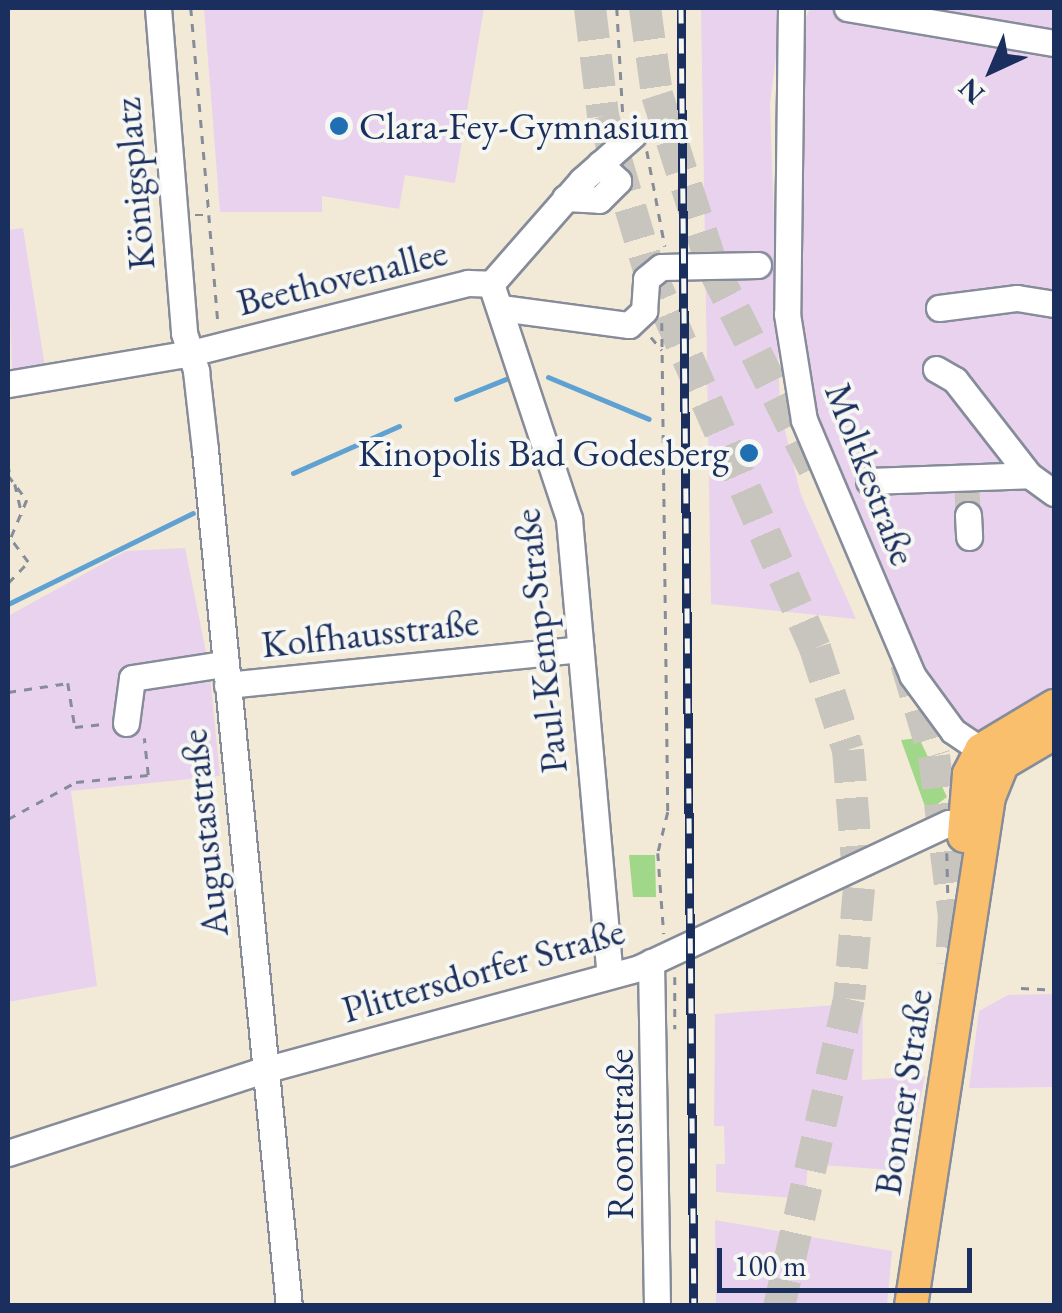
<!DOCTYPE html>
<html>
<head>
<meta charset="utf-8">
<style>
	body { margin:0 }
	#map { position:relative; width:1062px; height:1313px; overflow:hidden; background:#f2ead6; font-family:"EB Garamond",serif }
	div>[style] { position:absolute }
	.built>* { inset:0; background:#e8d2ee }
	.green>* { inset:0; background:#a1d788 }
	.stream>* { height:5px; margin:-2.5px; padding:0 2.5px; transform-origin:2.5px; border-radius:2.5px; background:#60a1d3 }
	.minor-tunnel>* { height:25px; margin-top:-12.5px; transform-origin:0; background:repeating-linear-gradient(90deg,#c7c5be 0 25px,transparent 0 37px) }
	.major-tunnel>* { height:32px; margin-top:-16px; transform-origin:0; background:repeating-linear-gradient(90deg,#c7c5be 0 32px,transparent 0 48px) }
	.path>* { height:2.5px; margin-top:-1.25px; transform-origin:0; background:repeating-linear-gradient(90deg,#868c9a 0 8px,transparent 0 16px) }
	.roads { filter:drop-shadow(2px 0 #868c9a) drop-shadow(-2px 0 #868c9a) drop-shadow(0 2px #868c9a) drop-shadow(0 -2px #868c9a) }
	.minor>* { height:25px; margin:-12.5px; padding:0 12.5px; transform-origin:12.5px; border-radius:12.5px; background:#fff }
	.major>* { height:32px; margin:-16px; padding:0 16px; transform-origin:16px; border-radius:16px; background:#f9bf6d }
	.rail>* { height:9px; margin-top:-4.5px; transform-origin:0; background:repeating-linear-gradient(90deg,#f6f6f2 0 15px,#1b2f5e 0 30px); box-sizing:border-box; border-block:2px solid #1b2f5e }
	.dots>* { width:28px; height:28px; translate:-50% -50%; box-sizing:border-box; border:5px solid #f6f6f2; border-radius:50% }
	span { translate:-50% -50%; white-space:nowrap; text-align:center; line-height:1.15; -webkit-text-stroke:8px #f6f6f2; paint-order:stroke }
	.poi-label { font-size:38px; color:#1b2f5e }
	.left { translate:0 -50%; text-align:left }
	.right { translate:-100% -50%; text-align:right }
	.street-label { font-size:38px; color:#1b2f5e }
	.frame { position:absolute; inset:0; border:10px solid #1b2f5e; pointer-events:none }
	.north { position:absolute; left:942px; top:20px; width:100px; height:100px; -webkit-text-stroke:8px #f6f6f2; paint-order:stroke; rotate:224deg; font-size:28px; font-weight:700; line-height:40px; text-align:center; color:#1b2f5e }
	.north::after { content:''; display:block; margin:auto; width:35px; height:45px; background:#1b2f5e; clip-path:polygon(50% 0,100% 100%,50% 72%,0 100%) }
	.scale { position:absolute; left:717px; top:1248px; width:255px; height:45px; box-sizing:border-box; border:5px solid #1b2f5e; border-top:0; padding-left:12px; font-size:30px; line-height:35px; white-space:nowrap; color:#1b2f5e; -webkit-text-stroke:8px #f6f6f2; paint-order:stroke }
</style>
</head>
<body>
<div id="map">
	<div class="built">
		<div style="clip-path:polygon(204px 8px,484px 8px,455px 183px,405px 175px,399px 209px,322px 196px,322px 212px,220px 212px)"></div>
		<div style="clip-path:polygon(701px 8px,782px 8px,770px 104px,780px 410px,801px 495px,856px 619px,711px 604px)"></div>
		<div style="clip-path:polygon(810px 8px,1054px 8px,1054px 695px,980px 737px,938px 697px,814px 422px,795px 286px,804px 22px)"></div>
		<div style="clip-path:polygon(23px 228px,45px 367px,12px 372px,8px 230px)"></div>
		<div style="clip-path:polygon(185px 548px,209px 667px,220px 776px,71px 791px,97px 986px,8px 1002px,8px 616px,126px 551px)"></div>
		<div style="clip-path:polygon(1054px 994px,1054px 1087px,969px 1088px,979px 1011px,1008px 995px)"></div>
		<div style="clip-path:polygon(863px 1003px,862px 1080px,925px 1076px,906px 1171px,808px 1164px,805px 1199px,716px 1192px,716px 1164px,725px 1164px,724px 1126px,714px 1126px,715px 1014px)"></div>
		<div style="clip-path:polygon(715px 1220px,892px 1251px,887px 1305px,716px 1305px)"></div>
	</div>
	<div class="green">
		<div style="clip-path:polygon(919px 738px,947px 797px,927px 812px,901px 740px)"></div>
		<div style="clip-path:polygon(629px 855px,655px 855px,656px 897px,633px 897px)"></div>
	</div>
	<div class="stream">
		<div style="left:548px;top:377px;width:109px;rotate:22.6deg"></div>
		<div style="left:456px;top:399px;width:54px;rotate:-21.8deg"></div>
		<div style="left:293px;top:473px;width:116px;rotate:-23.9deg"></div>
		<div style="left:8px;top:604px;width:206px;rotate:-26.2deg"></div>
	</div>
	<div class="minor-tunnel">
		<div style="left:967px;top:487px;width:28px;rotate:88deg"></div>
	</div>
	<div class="major-tunnel">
		<div style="left:590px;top:8px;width:109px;rotate:83.1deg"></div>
		<div style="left:603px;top:116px;width:161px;rotate:73.4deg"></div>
		<div style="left:649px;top:270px;width:413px;rotate:66.3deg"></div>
		<div style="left:815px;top:648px;width:107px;rotate:72.1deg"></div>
		<div style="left:848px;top:750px;width:138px;rotate:85.4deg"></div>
		<div style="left:859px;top:888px;width:111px;rotate:95.1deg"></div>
		<div style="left:849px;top:999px;width:315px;rotate:102.8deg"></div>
		<div style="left:645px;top:8px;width:88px;rotate:82.1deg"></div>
		<div style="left:657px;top:95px;width:182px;rotate:72.1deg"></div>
		<div style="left:713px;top:268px;width:232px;rotate:63.3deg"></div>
		<div style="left:906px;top:663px;width:97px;rotate:73.2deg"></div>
		<div style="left:934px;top:756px;width:161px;rotate:82.9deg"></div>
		<div style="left:954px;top:916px;width:48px;rotate:93.6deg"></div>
	</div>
	<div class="path">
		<div style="left:191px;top:8px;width:208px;rotate:85deg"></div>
		<div style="left:617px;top:8px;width:108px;rotate:86.8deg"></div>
		<div style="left:647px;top:151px;width:97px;rotate:79.3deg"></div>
		<div style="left:195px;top:215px;width:14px"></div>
		<div style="left:209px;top:215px;width:108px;rotate:85.2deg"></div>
		<div style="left:662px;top:323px;width:489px;rotate:89.3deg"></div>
		<div style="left:668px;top:812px;width:42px;rotate:103.7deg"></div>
		<div style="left:658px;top:853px;width:81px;rotate:85.8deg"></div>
		<div style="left:651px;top:337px;width:17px;rotate:50deg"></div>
		<div style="left:8px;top:464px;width:11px;rotate:80deg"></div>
		<div style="left:8px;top:475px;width:31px;rotate:53deg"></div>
		<div style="left:27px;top:500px;width:49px;rotate:112.9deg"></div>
		<div style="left:15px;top:484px;width:32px;rotate:77deg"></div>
		<div style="left:8px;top:583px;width:29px;rotate:-46deg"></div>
		<div style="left:28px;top:562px;width:26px;rotate:-127deg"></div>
		<div style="left:8px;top:692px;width:61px;rotate:-8.5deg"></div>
		<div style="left:68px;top:683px;width:45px;rotate:81deg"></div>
		<div style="left:75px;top:727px;width:28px;rotate:-6deg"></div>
		<div style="left:8px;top:819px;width:77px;rotate:-28.6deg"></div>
		<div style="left:76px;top:782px;width:72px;rotate:-5.6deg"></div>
		<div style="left:148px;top:775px;width:37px;rotate:-96deg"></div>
		<div style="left:947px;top:853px;width:42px;rotate:88.6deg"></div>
		<div style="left:675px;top:977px;width:52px;rotate:90deg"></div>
		<div style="left:1021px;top:988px;width:33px;rotate:3deg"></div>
	</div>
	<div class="roads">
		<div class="minor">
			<div style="left:158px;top:8px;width:326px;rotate:85.4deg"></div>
			<div style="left:184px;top:333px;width:40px;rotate:72deg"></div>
			<div style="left:196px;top:371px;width:80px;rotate:83.5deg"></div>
			<div style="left:205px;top:450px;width:860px;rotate:84.4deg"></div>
			<div style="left:791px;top:8px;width:306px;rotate:90.7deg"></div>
			<div style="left:787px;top:314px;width:107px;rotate:80.9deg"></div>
			<div style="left:804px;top:420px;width:277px;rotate:67deg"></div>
			<div style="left:912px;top:675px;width:69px;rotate:53.8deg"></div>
			<div style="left:953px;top:731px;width:34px;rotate:34deg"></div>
			<div style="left:847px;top:8px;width:210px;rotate:9.6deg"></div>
			<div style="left:565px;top:198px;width:34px;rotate:3deg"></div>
			<div style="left:599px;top:200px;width:27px;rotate:-45deg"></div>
			<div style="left:618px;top:181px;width:25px;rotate:-137deg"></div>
			<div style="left:491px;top:284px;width:248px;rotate:71.6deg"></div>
			<div style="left:569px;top:519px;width:458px;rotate:84.9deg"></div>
			<div style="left:491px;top:284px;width:138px;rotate:-48.8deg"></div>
			<div style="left:582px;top:180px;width:68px;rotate:-41.4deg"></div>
			<div style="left:501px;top:308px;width:129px;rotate:7.6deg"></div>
			<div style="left:629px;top:325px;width:21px;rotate:-43deg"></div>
			<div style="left:644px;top:311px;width:32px;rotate:-86deg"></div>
			<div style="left:646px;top:279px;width:19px;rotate:-39deg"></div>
			<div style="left:661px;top:267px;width:97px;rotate:-1.2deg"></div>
			<div style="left:939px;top:308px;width:79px;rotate:-7.3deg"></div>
			<div style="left:1017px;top:298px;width:37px;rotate:9deg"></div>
			<div style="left:936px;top:369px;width:22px;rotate:30deg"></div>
			<div style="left:955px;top:380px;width:120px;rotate:52.1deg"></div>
			<div style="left:1029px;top:475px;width:31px;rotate:36deg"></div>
			<div style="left:8px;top:384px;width:186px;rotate:-9.6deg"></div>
			<div style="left:191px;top:353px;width:286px;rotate:-14.2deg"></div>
			<div style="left:468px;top:283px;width:23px;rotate:2deg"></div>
			<div style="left:869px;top:481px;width:160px;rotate:-2.1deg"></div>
			<div style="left:968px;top:515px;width:22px;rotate:87deg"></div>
			<div style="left:227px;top:685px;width:355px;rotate:-5.8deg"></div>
			<div style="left:126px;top:723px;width:45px;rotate:-82.4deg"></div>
			<div style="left:132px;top:678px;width:93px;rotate:-8.7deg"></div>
			<div style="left:651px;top:962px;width:344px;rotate:89deg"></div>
			<div style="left:8px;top:1153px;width:269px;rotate:-18deg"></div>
			<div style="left:264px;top:1070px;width:389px;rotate:-15.2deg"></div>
			<div style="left:639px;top:968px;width:342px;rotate:-25.1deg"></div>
			<div style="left:949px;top:823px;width:14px;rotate:4deg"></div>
		</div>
		<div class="major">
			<div style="left:964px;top:836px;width:62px;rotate:-85.4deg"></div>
			<div style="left:969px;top:774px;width:27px;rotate:-63deg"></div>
			<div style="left:981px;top:750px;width:85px;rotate:-31.1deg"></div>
			<div style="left:911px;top:1306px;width:515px;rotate:-81.29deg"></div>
			<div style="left:989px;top:797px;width:37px;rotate:-68deg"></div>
			<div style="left:1003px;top:763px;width:59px;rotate:-30.5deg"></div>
		</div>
	</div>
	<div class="rail">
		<div style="left:681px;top:8px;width:1298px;rotate:89.43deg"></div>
	</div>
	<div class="dots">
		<div style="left:339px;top:126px;background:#1f6fb2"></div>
		<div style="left:749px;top:453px;background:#1f6fb2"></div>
	</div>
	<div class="poi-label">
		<span class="left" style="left:359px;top:126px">Clara-Fey-Gymnasium</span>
		<span class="right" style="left:729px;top:453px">Kinopolis Bad Godesberg</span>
	</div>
	<div class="street-label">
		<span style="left:134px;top:184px;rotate:-95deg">Königsplatz</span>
		<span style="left:342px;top:277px;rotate:-14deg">Beethovenallee</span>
		<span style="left:871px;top:474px;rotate:69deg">Moltkestraße</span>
		<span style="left:370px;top:633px;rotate:-6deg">Kolfhausstraße</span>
		<span style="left:540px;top:641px;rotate:-96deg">Paul-Kemp-Straße</span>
		<span style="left:204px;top:833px;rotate:-96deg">Augustastraße</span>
		<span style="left:483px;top:970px;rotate:-16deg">Plittersdorfer Straße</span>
		<span style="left:903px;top:1092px;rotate:-81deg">Bonner Straße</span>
		<span style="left:620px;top:1134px;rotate:-90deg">Roonstraße</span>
	</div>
	<div class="frame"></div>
	<div class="north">N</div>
	<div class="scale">100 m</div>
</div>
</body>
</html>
